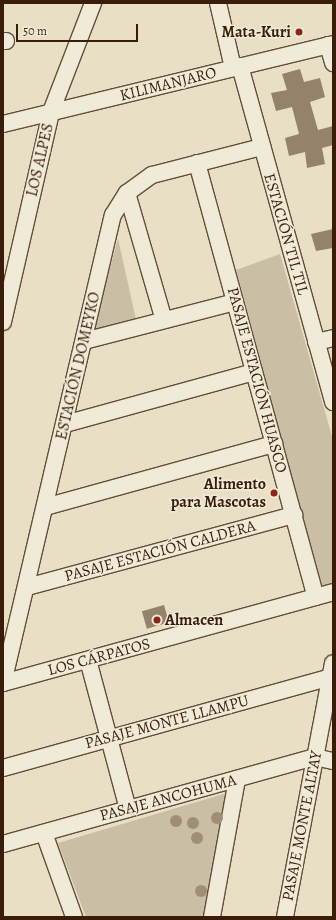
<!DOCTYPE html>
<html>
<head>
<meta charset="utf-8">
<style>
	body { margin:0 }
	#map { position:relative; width:336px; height:920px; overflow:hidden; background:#e8dfc5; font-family:Alegreya,serif }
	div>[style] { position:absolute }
	.green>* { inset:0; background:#cabea5 }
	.building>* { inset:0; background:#94826a; transform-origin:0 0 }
	.roads { filter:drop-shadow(1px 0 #654e37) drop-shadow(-1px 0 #654e37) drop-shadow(0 1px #654e37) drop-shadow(0 -1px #654e37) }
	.minor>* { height:16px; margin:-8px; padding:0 8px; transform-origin:8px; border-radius:8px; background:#f0ead9 }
	.trees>* { width:12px; height:12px; margin:-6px; border-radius:50%; background:#9f8f77 }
	.dots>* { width:11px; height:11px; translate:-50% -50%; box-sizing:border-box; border:2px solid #f0ead9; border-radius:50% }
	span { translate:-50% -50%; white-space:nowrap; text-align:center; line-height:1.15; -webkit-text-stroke:3px #f0ead9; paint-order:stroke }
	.poi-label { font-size:16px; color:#391d08; font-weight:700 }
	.right { translate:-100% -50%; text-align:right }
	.left { translate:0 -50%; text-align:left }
	.street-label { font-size:16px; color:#391d08 }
	.frame { position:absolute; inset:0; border:4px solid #391d08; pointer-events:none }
	.scale { position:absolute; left:16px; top:24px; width:122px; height:18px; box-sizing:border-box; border:2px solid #391d08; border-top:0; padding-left:5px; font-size:12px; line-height:14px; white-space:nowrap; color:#391d08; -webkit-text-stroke:3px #f0ead9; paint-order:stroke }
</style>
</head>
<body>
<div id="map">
	<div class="green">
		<div style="clip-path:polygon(118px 239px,137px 324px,91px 335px)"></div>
		<div style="clip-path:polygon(280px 254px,333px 440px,333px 584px,322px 587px,236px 270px)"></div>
		<div style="clip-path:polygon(227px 793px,206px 917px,86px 917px,58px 843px)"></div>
	</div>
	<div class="building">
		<div style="clip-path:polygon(300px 69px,304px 82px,320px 78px,325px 97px,310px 102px,318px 130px,333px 126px,333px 145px,322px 148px,325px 164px,307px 168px,305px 152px,289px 156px,285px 138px,299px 134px,292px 107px,276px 111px,271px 93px,287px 90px,282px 74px)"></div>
		<div style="clip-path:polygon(333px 229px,333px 248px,316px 251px,311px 234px)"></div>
		<div style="left:164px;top:605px;width:18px;height:23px;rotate:74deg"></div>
	</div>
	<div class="roads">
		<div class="minor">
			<div style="left:218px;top:3px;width:67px;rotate:77deg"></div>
			<div style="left:3px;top:41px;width:3px"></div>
			<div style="left:328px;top:45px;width:19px;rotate:74deg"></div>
			<div style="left:240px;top:66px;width:349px;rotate:74.5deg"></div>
			<div style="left:3px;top:124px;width:340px;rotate:-13.6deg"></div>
			<div style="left:197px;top:163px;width:450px;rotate:74.7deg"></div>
			<div style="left:127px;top:193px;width:132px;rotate:73.8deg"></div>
			<div style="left:3px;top:322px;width:215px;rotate:-77.1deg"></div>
			<div style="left:51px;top:112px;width:117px;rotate:-68.9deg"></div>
			<div style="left:84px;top:341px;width:156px;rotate:-14.5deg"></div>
			<div style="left:316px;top:342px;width:17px;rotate:-13deg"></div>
			<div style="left:65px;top:424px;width:196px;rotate:-15.4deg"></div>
			<div style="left:45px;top:507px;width:238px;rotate:-15.4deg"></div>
			<div style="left:27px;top:587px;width:277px;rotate:-15.1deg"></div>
			<div style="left:88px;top:660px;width:154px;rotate:75deg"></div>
			<div style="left:3px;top:683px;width:481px;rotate:-76.8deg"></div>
			<div style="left:113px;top:215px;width:26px;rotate:-58deg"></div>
			<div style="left:127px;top:193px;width:31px;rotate:-36deg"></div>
			<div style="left:152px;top:175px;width:114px;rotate:-14.3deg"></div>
			<div style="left:3px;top:683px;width:342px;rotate:-15.4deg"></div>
			<div style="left:3px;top:768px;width:340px;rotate:-15.5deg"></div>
			<div style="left:44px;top:833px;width:89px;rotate:70.3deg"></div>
			<div style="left:3px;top:844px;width:324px;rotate:-15.6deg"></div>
			<div style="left:315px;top:757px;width:18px;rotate:13deg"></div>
			<div style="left:212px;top:917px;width:140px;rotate:-79.7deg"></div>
			<div style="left:285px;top:917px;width:258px;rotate:-79.3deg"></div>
		</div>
	</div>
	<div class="trees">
		<div style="left:217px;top:818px"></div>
		<div style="left:176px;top:821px"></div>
		<div style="left:193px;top:823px"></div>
		<div style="left:197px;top:838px"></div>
		<div style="left:201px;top:891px"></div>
	</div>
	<div class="dots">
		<div style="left:299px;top:32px;background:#8f2418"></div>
		<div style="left:274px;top:493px;background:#8f2418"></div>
		<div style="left:157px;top:620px;background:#8f2418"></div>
	</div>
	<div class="poi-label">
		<span class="right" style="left:291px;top:32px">Mata-Kuri</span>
		<span class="right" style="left:266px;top:493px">Alimento<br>para Mascotas</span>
		<span class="left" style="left:165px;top:620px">Almacen</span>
	</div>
	<div class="street-label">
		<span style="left:168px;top:84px;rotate:-14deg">KILIMANJARO</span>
		<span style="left:40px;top:160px;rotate:-77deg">LOS ALPES</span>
		<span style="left:286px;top:234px;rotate:74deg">ESTACIÓN TIL TIL</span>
		<span style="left:78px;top:366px;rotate:-77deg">ESTACIÓN DOMEYKO</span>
		<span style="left:257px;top:380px;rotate:75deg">PASAJE ESTACIÓN HUASCO</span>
		<span style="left:160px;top:551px;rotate:-15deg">PASAJE ESTACIÓN CALDERA</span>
		<span style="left:99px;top:657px;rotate:-15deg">LOS CÁRPATOS</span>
		<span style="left:167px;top:722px;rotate:-15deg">PASAJE MONTE LLAMPU</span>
		<span style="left:168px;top:798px;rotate:-15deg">PASAJE ANCOHUMA</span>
		<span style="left:302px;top:826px;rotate:-79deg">PASAJE MONTE ALTAY</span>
	</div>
	<div class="frame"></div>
	<div class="scale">50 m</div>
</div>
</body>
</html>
